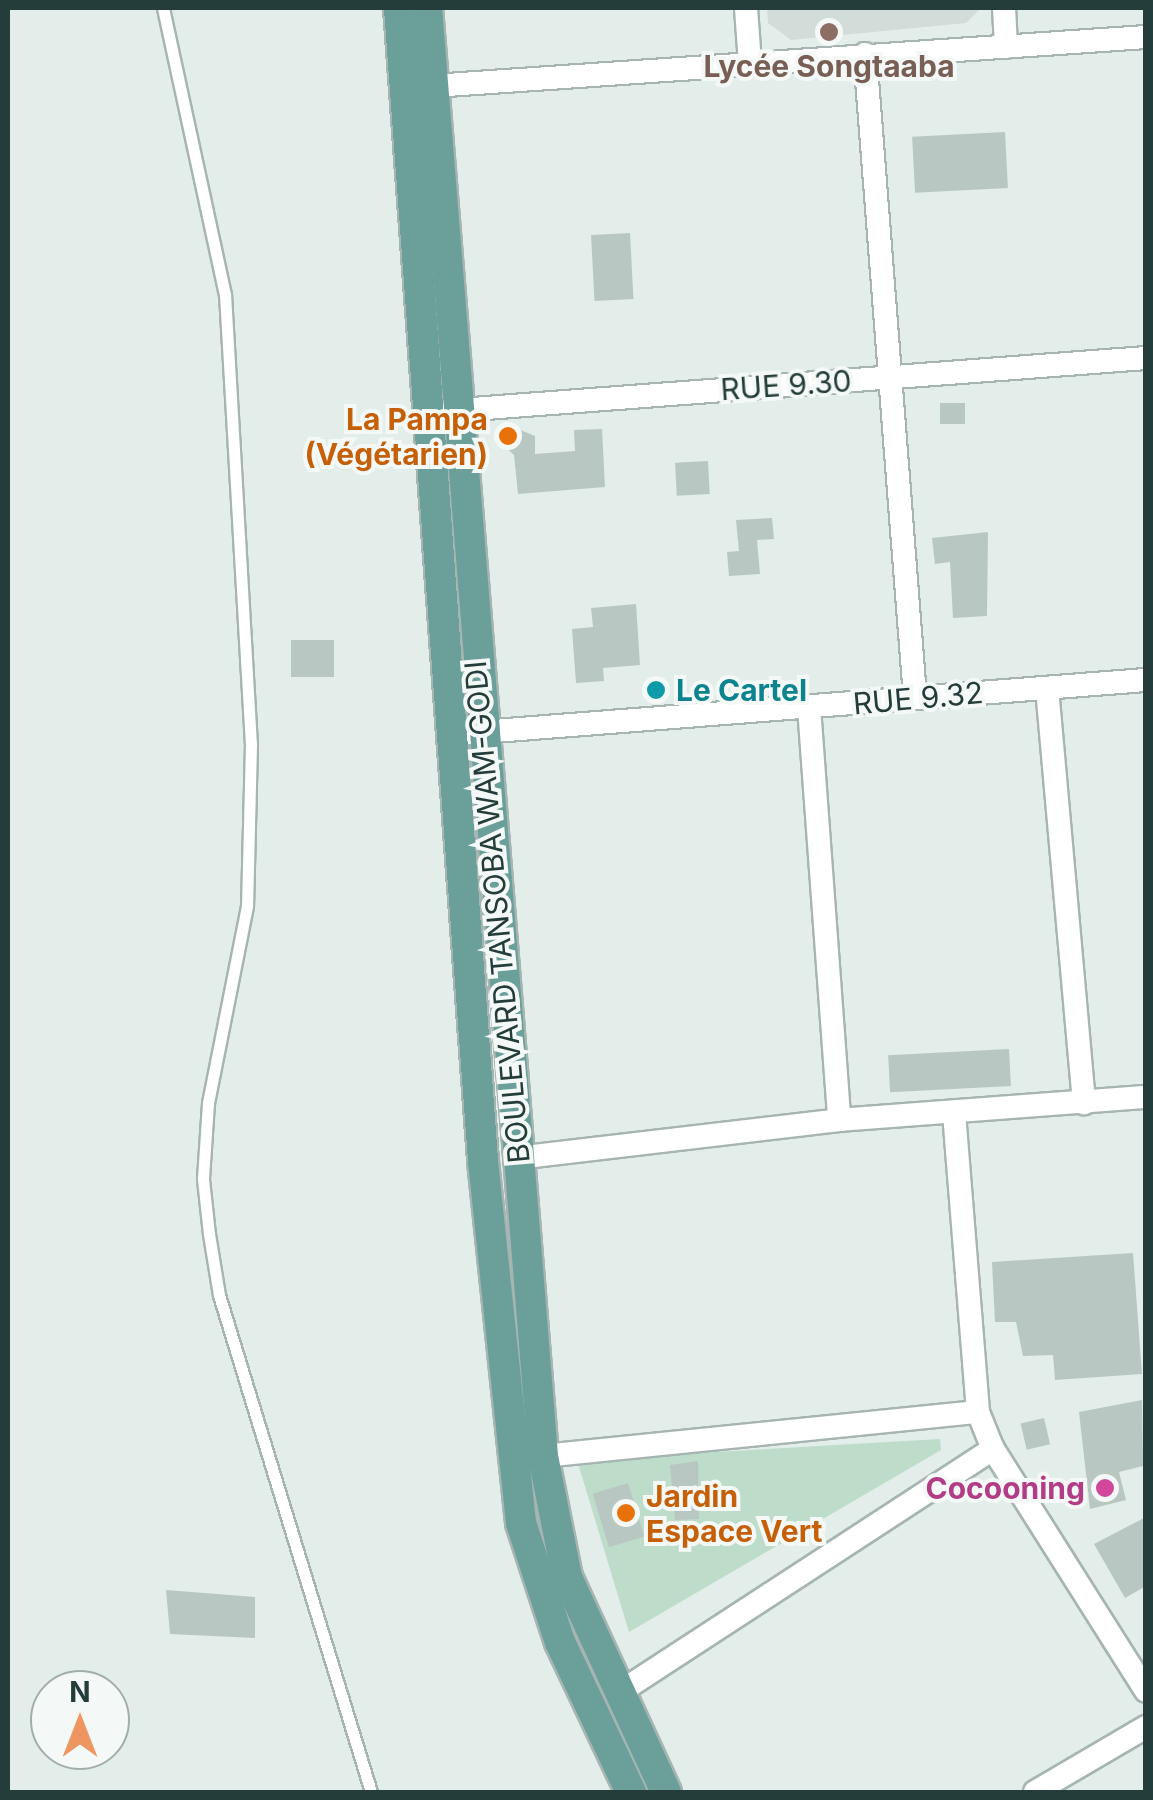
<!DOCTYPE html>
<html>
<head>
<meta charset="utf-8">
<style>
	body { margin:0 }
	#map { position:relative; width:1153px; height:1800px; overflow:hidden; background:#e3edea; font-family:Inter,sans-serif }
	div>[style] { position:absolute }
	.built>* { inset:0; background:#d2dcd9 }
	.green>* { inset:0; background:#bdddca }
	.building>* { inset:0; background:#b9c7c3; transform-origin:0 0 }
	.roads { filter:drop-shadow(2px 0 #a6b5b2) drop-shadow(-2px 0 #a6b5b2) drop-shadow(0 2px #a6b5b2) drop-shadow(0 -2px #a6b5b2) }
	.lane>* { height:11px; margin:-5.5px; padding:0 5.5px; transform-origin:5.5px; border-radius:5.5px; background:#fff }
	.street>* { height:22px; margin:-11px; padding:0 11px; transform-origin:11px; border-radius:11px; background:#fff }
	.primary>* { height:30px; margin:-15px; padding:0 15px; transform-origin:15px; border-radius:15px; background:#6aa099 }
	.dots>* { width:28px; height:28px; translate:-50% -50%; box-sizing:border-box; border:5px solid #f4f9f7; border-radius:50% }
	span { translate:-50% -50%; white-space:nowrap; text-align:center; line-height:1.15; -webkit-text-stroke:8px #f4f9f7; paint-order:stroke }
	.education-label { font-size:30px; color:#785e54; font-weight:700 }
	.street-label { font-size:30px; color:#243d3a }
	.food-label { font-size:30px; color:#c56008; font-weight:700 }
	.right { translate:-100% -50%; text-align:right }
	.left { translate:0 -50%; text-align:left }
	.culture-label { font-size:30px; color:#0d838f; font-weight:700 }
	.hotel-label { font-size:30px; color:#b23c85; font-weight:700 }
	.frame { position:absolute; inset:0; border:10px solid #243d3a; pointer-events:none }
	.north { position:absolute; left:30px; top:1670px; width:100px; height:100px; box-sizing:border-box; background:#f4f9f7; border:2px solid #a1aeab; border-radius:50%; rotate:0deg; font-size:28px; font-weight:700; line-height:40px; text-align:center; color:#243d3a }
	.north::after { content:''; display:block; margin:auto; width:35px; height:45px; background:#ed9661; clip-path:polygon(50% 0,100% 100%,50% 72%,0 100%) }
</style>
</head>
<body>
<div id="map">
	<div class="built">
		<div style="clip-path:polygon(767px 8px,981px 8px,966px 23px,791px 40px,768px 23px)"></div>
	</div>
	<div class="green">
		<div style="clip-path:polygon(940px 1439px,941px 1450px,629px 1632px,577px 1460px)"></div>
	</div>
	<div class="building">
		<div style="left:1005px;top:132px;width:56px;height:93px;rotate:87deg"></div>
		<div style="left:630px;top:233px;width:66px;height:39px;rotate:87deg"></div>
		<div style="left:965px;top:403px;width:21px;height:25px;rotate:90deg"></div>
		<div style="clip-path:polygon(513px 427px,535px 436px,535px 454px,575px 451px,574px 430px,602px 429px,605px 487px,518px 494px,514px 455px,500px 442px)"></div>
		<div style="left:708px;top:461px;width:33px;height:33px;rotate:87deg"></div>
		<div style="clip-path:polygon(772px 518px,774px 539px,757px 540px,760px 574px,729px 576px,727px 552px,739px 551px,736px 520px)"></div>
		<div style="clip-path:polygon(988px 532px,987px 616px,953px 618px,950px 562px,935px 564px,932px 538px)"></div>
		<div style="clip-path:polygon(636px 604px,640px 665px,603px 668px,604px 681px,576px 683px,572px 629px,593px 627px,591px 608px)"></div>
		<div style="left:334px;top:640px;width:37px;height:43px;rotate:90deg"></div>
		<div style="left:1009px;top:1049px;width:37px;height:121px;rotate:87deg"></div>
		<div style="clip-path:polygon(1133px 1253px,1142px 1374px,1055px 1380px,1053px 1355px,1023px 1356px,1016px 1322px,995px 1322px,992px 1262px)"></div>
		<div style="clip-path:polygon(1142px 1400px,1143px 1466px,1119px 1472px,1126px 1500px,1090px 1509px,1079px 1412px)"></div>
		<div style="left:1044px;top:1418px;width:27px;height:24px;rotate:77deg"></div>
		<div style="clip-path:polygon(698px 1461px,699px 1519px,675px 1520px,670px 1465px)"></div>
		<div style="left:628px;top:1483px;width:56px;height:37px;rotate:73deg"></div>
		<div style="clip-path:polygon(1146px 1517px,1146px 1586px,1125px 1598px,1094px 1544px)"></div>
		<div style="clip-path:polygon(166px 1590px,255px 1597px,255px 1638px,170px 1634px)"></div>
	</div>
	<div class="roads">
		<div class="lane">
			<div style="left:163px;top:8px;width:293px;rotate:77.8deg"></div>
			<div style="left:225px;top:294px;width:451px;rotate:86.7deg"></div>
			<div style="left:251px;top:744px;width:162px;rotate:91.4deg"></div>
			<div style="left:247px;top:906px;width:201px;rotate:101.2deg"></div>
			<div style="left:208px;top:1103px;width:76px;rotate:93.8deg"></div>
			<div style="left:203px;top:1179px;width:55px;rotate:83.8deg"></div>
			<div style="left:209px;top:1234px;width:62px;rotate:80.7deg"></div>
			<div style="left:219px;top:1295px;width:520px;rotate:72.99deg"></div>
		</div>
		<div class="street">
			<div style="left:746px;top:8px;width:56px;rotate:85.9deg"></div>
			<div style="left:1004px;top:8px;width:39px;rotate:87deg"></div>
			<div style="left:865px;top:54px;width:645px;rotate:85.55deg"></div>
			<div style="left:418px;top:87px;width:730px;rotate:-3.93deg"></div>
			<div style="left:446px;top:411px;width:702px;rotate:-4.33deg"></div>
			<div style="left:1047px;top:688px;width:417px;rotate:84.9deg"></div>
			<div style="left:809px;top:707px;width:414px;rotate:85.8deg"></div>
			<div style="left:469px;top:733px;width:679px;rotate:-4.48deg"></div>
			<div style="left:954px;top:1113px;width:300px;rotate:85.4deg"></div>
			<div style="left:978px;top:1412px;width:40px;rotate:68deg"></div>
			<div style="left:993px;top:1449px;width:286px;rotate:57.7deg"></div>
			<div style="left:517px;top:1158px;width:324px;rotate:-6.7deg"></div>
			<div style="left:839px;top:1120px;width:308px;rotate:-4.3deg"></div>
			<div style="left:543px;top:1456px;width:437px;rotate:-5.8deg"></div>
			<div style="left:617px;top:1694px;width:449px;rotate:-33.1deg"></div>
			<div style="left:1035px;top:1792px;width:129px;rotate:-30.4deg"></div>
		</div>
		<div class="primary">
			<div style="left:399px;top:8px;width:1156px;rotate:85.83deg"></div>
			<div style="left:483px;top:1161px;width:364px;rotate:84deg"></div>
			<div style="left:521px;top:1523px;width:125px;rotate:71.9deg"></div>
			<div style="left:560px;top:1642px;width:166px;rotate:64.7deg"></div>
			<div style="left:427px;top:8px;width:1453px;rotate:85.42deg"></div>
			<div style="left:543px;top:1456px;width:123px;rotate:78.8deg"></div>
			<div style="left:567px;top:1577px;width:237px;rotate:65.3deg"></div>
		</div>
	</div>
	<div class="dots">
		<div style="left:829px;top:32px;background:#8d6e63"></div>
		<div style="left:508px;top:436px;background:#e8710a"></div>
		<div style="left:656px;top:690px;background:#0f9aa8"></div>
		<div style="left:1105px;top:1488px;background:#d1479c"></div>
		<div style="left:626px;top:1513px;background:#e8710a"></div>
	</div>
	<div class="education-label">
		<span style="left:829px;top:66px">Lycée Songtaaba</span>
	</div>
	<div class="street-label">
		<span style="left:786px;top:385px;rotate:-4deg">RUE 9.30</span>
		<span style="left:918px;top:698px;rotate:-5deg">RUE 9.32</span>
		<span style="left:497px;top:912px;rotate:-95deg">BOULEVARD TANSOBA WAM-GODI</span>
	</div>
	<div class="food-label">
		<span class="right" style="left:488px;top:436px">La Pampa<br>(Végétarien)</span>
		<span class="left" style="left:646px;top:1513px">Jardin<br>Espace Vert</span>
	</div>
	<div class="culture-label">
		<span class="left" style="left:676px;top:690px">Le Cartel</span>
	</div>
	<div class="hotel-label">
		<span class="right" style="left:1085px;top:1488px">Cocooning</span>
	</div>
	<div class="frame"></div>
	<div class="north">N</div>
</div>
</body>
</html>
